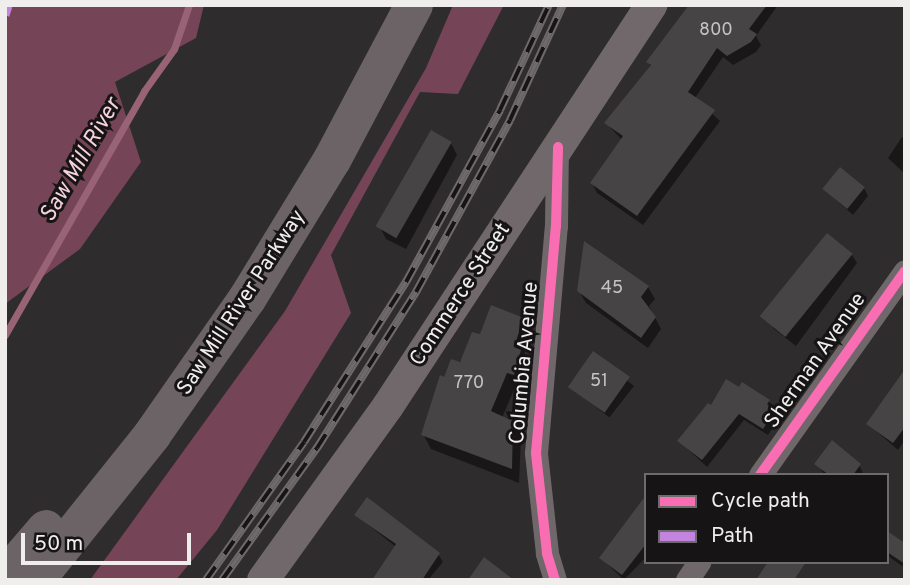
<!DOCTYPE html>
<html>
<head>
<meta charset="utf-8">
<style>
	body { margin:0 }
	#map { position:relative; width:910px; height:585px; overflow:hidden; background:#2f2c2d; font-family:Overpass,sans-serif }
	div>[style] { position:absolute }
	.forest>* { inset:0; background:#754456 }
	.shadow>* { inset:0; background:#0007; transform-origin:0 0 }
	.stream>* { height:7px; margin:-3.5px; padding:0 3.5px; transform-origin:3.5px; border-radius:3.5px; background:#986374 }
	.building>* { inset:0; background:#464445; transform-origin:0 0 }
	.street>* { height:23px; margin:-11.5px; padding:0 11.5px; transform-origin:11.5px; border-radius:11.5px; background:#6f6769 }
	.secondary>* { height:32px; margin:-16px; padding:0 16px; transform-origin:16px; border-radius:16px; background:#71686c }
	.highway>* { height:38px; margin:-19px; padding:0 19px; transform-origin:19px; border-radius:19px; background:#6c6366 }
	.rail>* { height:8px; margin-top:-4px; transform-origin:0; background:repeating-linear-gradient(90deg,#161415 0 16px,#6f696b 0 32px); box-sizing:border-box; border-block:2px solid #6f696b }
	.quiet>* { height:9px; margin-top:-4.5px; transform-origin:0; background:repeating-linear-gradient(90deg,#c483df 0 18px,transparent 0 27px) }
	.cycleway>* { height:10px; margin:-5px; padding:0 5px; transform-origin:5px; border-radius:5px; background:#f96db3 }
	span { translate:-50% -50%; white-space:nowrap; text-align:center; line-height:1.15; -webkit-text-stroke:6px #161415; paint-order:stroke }
	.number-label { font-size:18px; color:#c6c3c3 }
	.number-label span { -webkit-text-stroke-width:0 }
	.street-label { font-size:21px; color:#f0eded }
	.water-label { font-size:23px; color:#f7d2dd; font-style:italic }
	.frame { position:absolute; inset:0; border:7px solid #f0eded; pointer-events:none }
	.legend { position:absolute; left:644px; top:473px; width:245px; height:91px; box-sizing:border-box; background:#161415; border:2px solid #6d6b6b; margin:0; padding:9px 12px; list-style:none; font-size:21px; color:#f0eded }
	.legend li { display:flex; align-items:center; gap:14px; height:35px }
	.legend b { width:35px; border:2px solid #6d6b6b }
	.scale { position:absolute; left:21px; top:533px; width:170px; height:32px; box-sizing:border-box; border:4px solid #f0eded; border-top:0; padding-left:9px; font-size:21px; line-height:24px; white-space:nowrap; color:#f0eded; -webkit-text-stroke:5px #161415; paint-order:stroke }
</style>
</head>
<body>
<div id="map">
	<div class="forest">
		<div style="clip-path:polygon(5px 5px,204px 5px,196px 38px,115px 82px,141px 162px,80px 249px,5px 304px)"></div>
		<div style="clip-path:polygon(453px 5px,504px 5px,458px 94px,420px 92px,331px 255px,351px 313px,217px 530px,176px 580px,90px 580px,285px 311px,426px 68px)"></div>
	</div>
	<div class="shadow">
		<div style="clip-path:polygon(691px 5px,778px 5px,756px 36px,761px 45px,756px 52px,733px 65px,723px 57px,695px 98px,720px 121px,643px 225px,597px 193px,592px 183px,622px 140px,606px 123px,652px 68px,648px 62px)"></div>
		<div style="clip-path:polygon(902px 137px,905px 139px,905px 174px,888px 158px)"></div>
		<div style="clip-path:polygon(451px 143px,457px 155px,406px 249px,386px 239px,380px 227px)"></div>
		<div style="clip-path:polygon(864px 188px,868px 196px,853px 215px,825px 190px)"></div>
		<div style="clip-path:polygon(852px 255px,857px 263px,796px 346px,774px 329px,769px 321px)"></div>
		<div style="clip-path:polygon(648px 287px,655px 299px,649px 306px,661px 329px,648px 348px,586px 303px,579px 291px)"></div>
		<div style="clip-path:polygon(523px 319px,531px 334px,523px 358px,528px 367px,522px 389px,515px 387px,502px 418px,512px 423px,521px 438px,519px 483px,431px 449px,423px 434px,445px 379px,481px 336px)"></div>
		<div style="left:593px;top:354px;width:52px;height:40px;rotate:38deg"></div>
		<div style="clip-path:polygon(905px 372px,905px 440px,898px 450px,868px 424px)"></div>
		<div style="clip-path:polygon(768px 401px,779px 418px,768px 435px,744px 420px,707px 467px,679px 441px,711px 408px)"></div>
		<div style="clip-path:polygon(817px 464px,859px 465px,864px 475px,825px 475px)"></div>
		<div style="clip-path:polygon(646px 495px,646px 557px,624px 580px,601px 558px)"></div>
		<div style="clip-path:polygon(356px 515px,438px 554px,443px 562px,428px 580px,374px 580px,396px 547px)"></div>
		<div style="clip-path:polygon(887px 543px,905px 545px,905px 568px,888px 556px)"></div>
	</div>
	<div class="stream">
		<div style="left:5px;top:335px;width:281px;rotate:-60.3deg"></div>
		<div style="left:144px;top:91px;width:52px;rotate:-54.5deg"></div>
		<div style="left:174px;top:49px;width:46px;rotate:-71.2deg"></div>
	</div>
	<div class="building">
		<div style="clip-path:polygon(689px 5px,767px 5px,749px 29px,757px 34px,751px 42px,727px 56px,717px 48px,688px 92px,715px 110px,637px 216px,590px 183px,623px 136px,604px 123px,651px 65px,646px 62px)"></div>
		<div style="left:431px;top:130px;width:24px;height:111px;rotate:30deg"></div>
		<div style="left:840px;top:167px;width:32px;height:28px;rotate:39deg"></div>
		<div style="left:827px;top:233px;width:33px;height:107px;rotate:39deg"></div>
		<div style="clip-path:polygon(584px 241px,649px 286px,641px 297px,656px 317px,641px 338px,577px 291px)"></div>
		<div style="clip-path:polygon(491px 305px,524px 318px,514px 347px,521px 350px,514px 375px,507px 373px,491px 411px,513px 421px,512px 469px,421px 435px,440px 375px,444px 377px,451px 359px,460px 362px,472px 332px,480px 334px)"></div>
		<div style="left:593px;top:351px;width:45px;height:44px;rotate:35deg"></div>
		<div style="clip-path:polygon(905px 369px,905px 427px,893px 443px,866px 424px)"></div>
		<div style="clip-path:polygon(726px 379px,739px 387px,742px 382px,770px 400px,767px 404px,776px 409px,763px 429px,739px 414px,702px 460px,677px 441px,708px 403px,711px 405px)"></div>
		<div style="clip-path:polygon(832px 440px,861px 464px,853px 475px,829px 475px,814px 464px)"></div>
		<div style="clip-path:polygon(646px 495px,646px 544px,622px 575px,599px 558px)"></div>
		<div style="clip-path:polygon(367px 497px,440px 553px,422px 580px,372px 580px,396px 544px,354px 515px)"></div>
		<div style="clip-path:polygon(887px 531px,905px 543px,905px 564px,887px 552px)"></div>
		<div style="clip-path:polygon(484px 557px,514px 580px,468px 580px)"></div>
		<div style="clip-path:polygon(768px 562px,806px 562px,794px 580px,756px 580px)"></div>
	</div>
	<div class="street">
		<div style="left:760px;top:475px;width:250px;rotate:-54.6deg"></div>
		<div style="left:555px;top:580px;width:28px;rotate:-107deg"></div>
		<div style="left:547px;top:553px;width:101px;rotate:-96.3deg"></div>
		<div style="left:536px;top:453px;width:228px;rotate:-85deg"></div>
		<div style="left:556px;top:226px;width:78px;rotate:-89.3deg"></div>
		<div style="left:687px;top:580px;width:22px;rotate:-56deg"></div>
	</div>
	<div class="secondary">
		<div style="left:263px;top:580px;width:214px;rotate:-54.3deg"></div>
		<div style="left:388px;top:406px;width:480px;rotate:-56.7deg"></div>
	</div>
	<div class="highway">
		<div style="left:5px;top:577px;width:63px;rotate:-49.5deg"></div>
		<div style="left:36px;top:580px;width:186px;rotate:-51.3deg"></div>
		<div style="left:152px;top:435px;width:166px;rotate:-55.1deg"></div>
		<div style="left:247px;top:299px;width:163px;rotate:-58.6deg"></div>
		<div style="left:332px;top:160px;width:175px;rotate:-62.1deg"></div>
	</div>
	<div class="rail">
		<div style="left:206px;top:580px;width:169px;rotate:-54.6deg"></div>
		<div style="left:304px;top:442px;width:190px;rotate:-57.5deg"></div>
		<div style="left:406px;top:282px;width:196px;rotate:-61.3deg"></div>
		<div style="left:500px;top:110px;width:116px;rotate:-65deg"></div>
		<div style="left:222px;top:580px;width:163px;rotate:-54.3deg"></div>
		<div style="left:317px;top:448px;width:185px;rotate:-57.6deg"></div>
		<div style="left:416px;top:292px;width:196px;rotate:-61.3deg"></div>
		<div style="left:510px;top:120px;width:127px;rotate:-65.3deg"></div>
	</div>
	<div class="quiet">
		<div style="left:5px;top:15px;width:10px;rotate:-73deg"></div>
	</div>
	<div class="cycleway">
		<div style="left:760px;top:475px;width:250px;rotate:-54.6deg"></div>
		<div style="left:555px;top:580px;width:28px;rotate:-107deg"></div>
		<div style="left:547px;top:553px;width:101px;rotate:-96.3deg"></div>
		<div style="left:536px;top:453px;width:228px;rotate:-85deg"></div>
		<div style="left:556px;top:226px;width:79px;rotate:-88.5deg"></div>
	</div>
	<div class="number-label">
		<span style="left:716px;top:31px">800</span>
		<span style="left:612px;top:289px">45</span>
		<span style="left:599px;top:382px">51</span>
		<span style="left:469px;top:384px">770</span>
	</div>
	<div class="street-label">
		<span style="left:461px;top:295px;rotate:-57deg">Commerce Street</span>
		<span style="left:242px;top:303px;rotate:-57deg">Saw Mill River Parkway</span>
		<span style="left:816px;top:361px;rotate:-55deg">Sherman Avenue</span>
		<span style="left:525px;top:363px;rotate:-85deg">Columbia Avenue</span>
	</div>
	<div class="water-label">
		<span style="left:82px;top:161px;rotate:-60deg">Saw Mill River</span>
	</div>
	<div class="frame"></div>
	<ul class="legend">
	<li><b style="height:9px;background:#f96db3"></b>Cycle path</li>
	<li><b style="height:9px;background:#c483df"></b>Path</li>
	</ul>
	<div class="scale">50 m</div>
</div>
</body>
</html>
